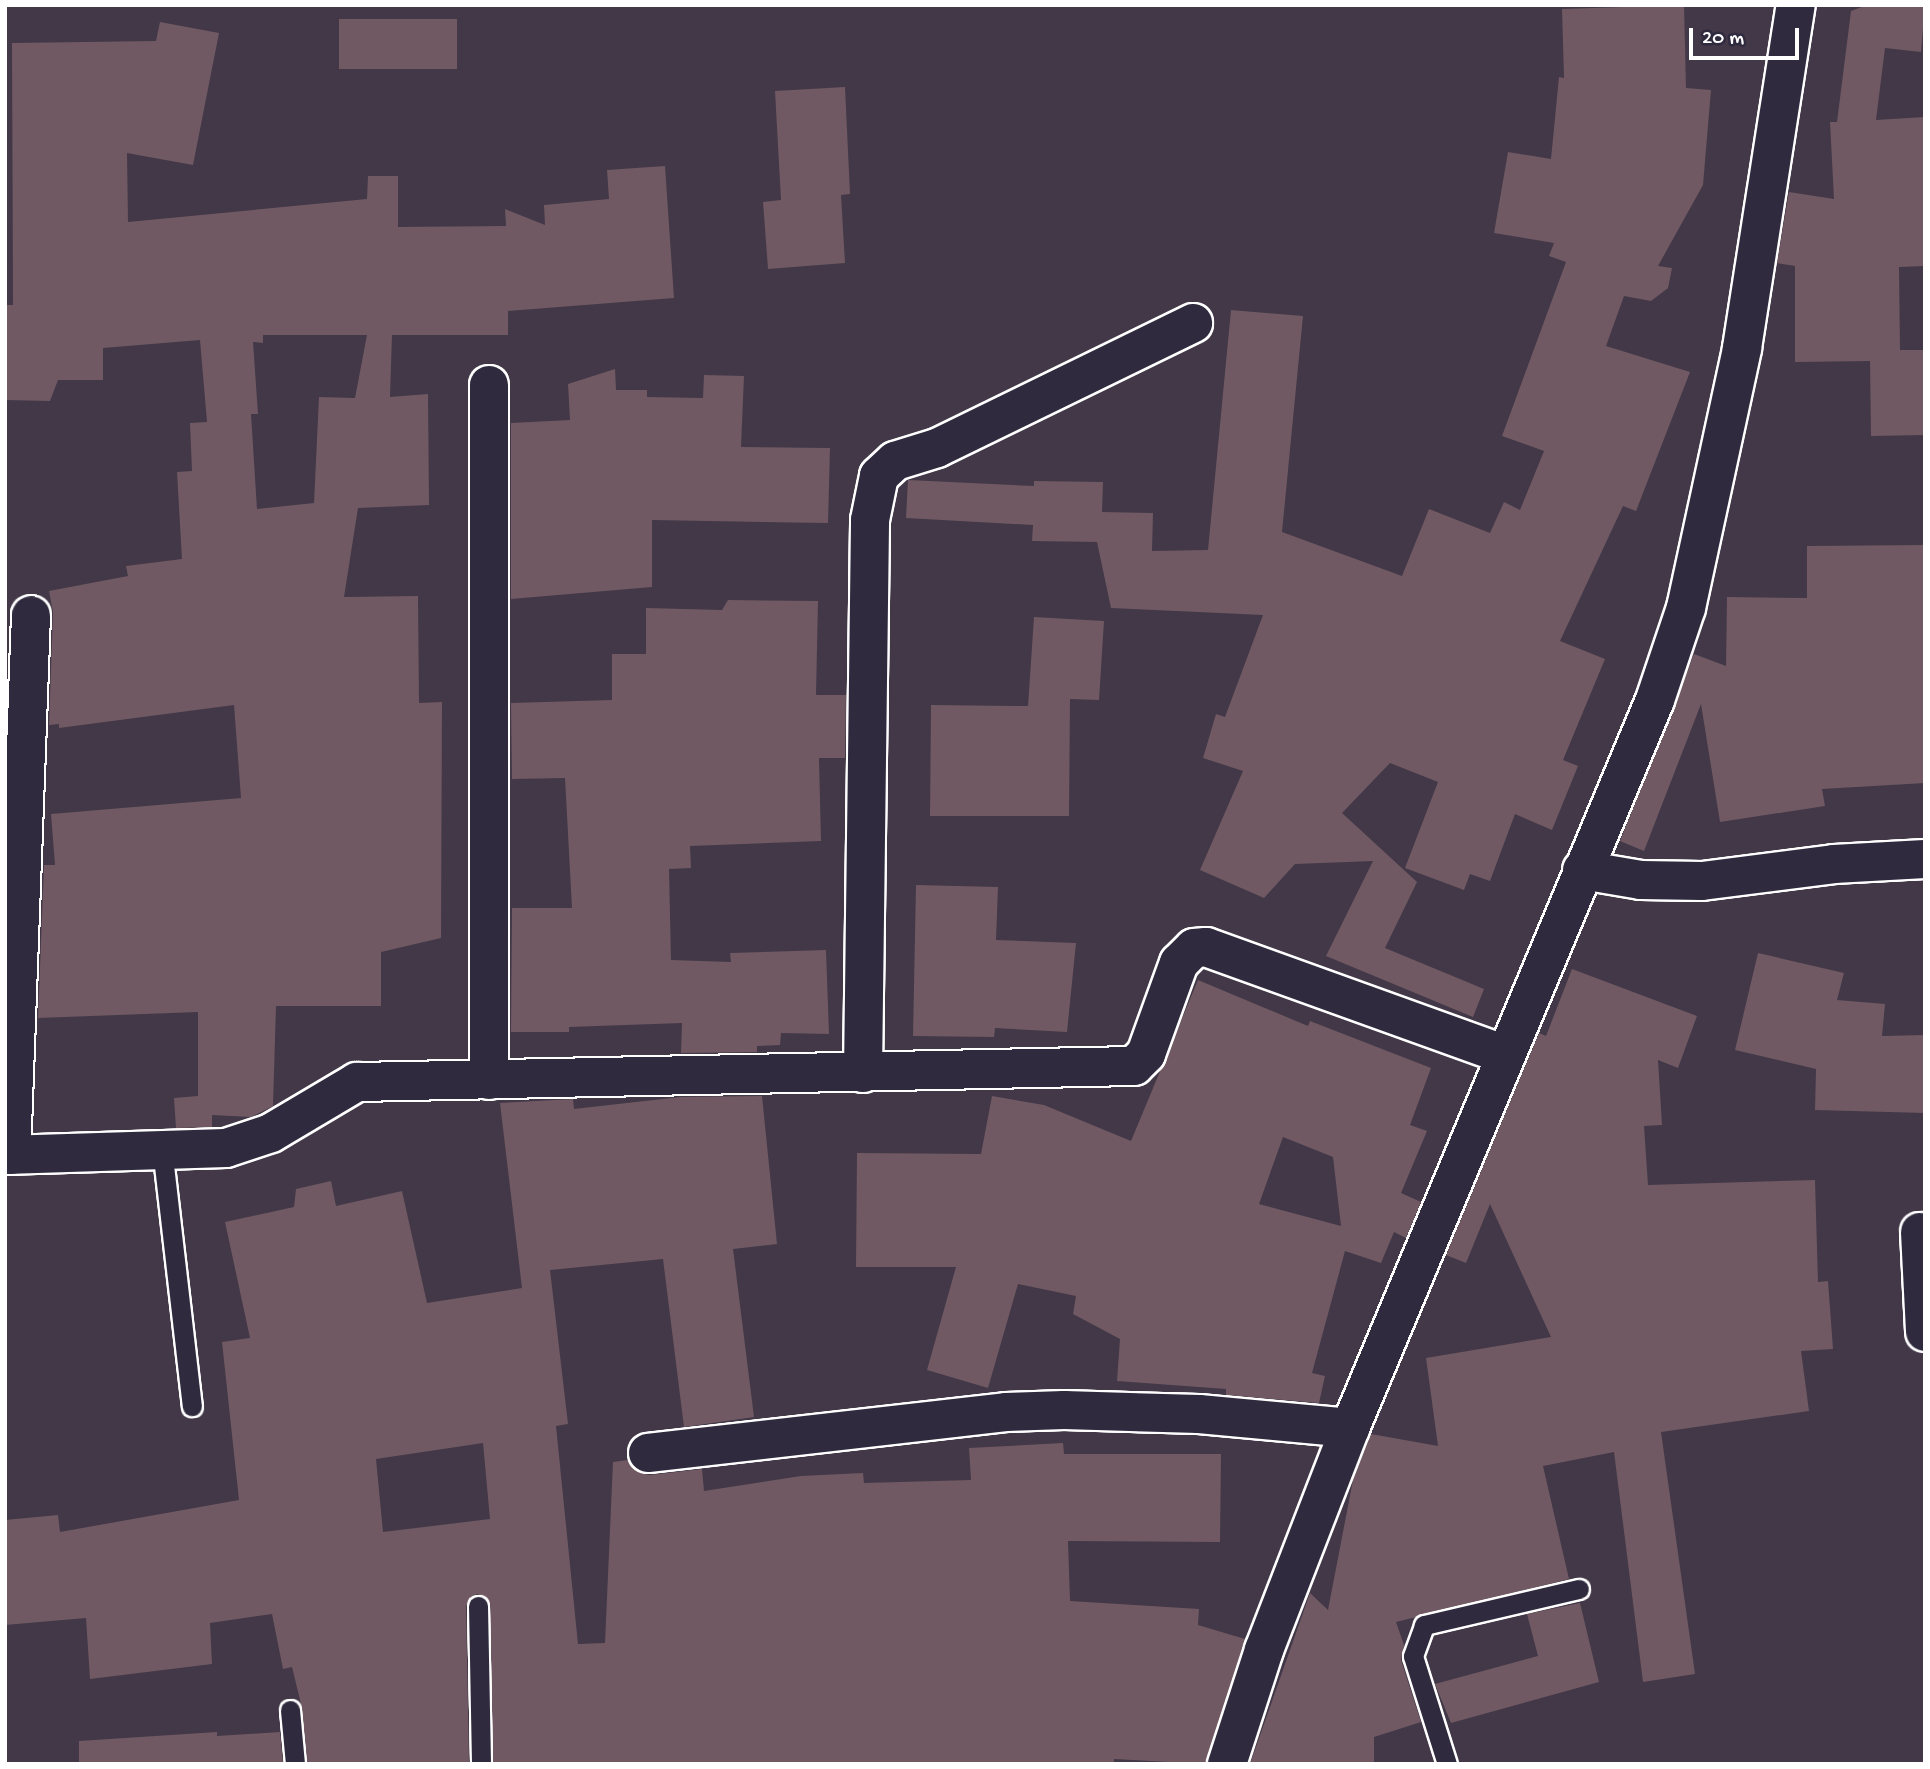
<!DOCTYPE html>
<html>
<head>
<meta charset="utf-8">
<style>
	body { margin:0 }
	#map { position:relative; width:1930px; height:1769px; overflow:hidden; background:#423848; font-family:"Gochi Hand",sans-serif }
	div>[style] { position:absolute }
	.building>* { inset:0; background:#705962; transform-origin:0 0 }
	.roads { filter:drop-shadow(2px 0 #fff) drop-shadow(-2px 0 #fff) drop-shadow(0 2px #fff) drop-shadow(0 -2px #fff) }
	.service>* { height:19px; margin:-9.5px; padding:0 9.5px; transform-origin:9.5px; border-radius:9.5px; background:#2f2a3d }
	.minor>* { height:38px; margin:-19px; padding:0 19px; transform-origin:19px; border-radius:19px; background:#2f2a3d }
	span { translate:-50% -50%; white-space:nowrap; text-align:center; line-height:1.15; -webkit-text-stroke:7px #2f2a3d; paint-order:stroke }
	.frame { position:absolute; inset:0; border:7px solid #fff; pointer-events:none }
	.scale { position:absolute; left:1689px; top:28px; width:110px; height:32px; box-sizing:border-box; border:4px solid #fff; border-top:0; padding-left:9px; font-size:21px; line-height:24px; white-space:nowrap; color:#fff; -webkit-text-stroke:5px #2f2a3d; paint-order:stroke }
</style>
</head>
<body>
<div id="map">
	<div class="building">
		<div style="clip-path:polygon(1684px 5px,1686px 88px,1711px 90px,1703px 185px,1658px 266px,1672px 268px,1668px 288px,1651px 301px,1624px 296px,1606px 346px,1690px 372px,1636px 511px,1623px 506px,1560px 641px,1605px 659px,1563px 760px,1578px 766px,1552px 830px,1515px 814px,1490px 881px,1470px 874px,1464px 890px,1405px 868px,1438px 782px,1390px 763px,1342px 813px,1417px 882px,1385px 948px,1484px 989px,1473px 1017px,1326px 956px,1373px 861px,1295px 864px,1264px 898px,1200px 870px,1243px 771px,1203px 758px,1216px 714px,1225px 717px,1263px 615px,1111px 608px,1097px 542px,1032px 541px,1033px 525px,906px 518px,908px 480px,1034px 486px,1034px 481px,1103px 482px,1102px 512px,1153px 513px,1152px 551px,1208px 550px,1231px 310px,1303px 316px,1282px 532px,1402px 576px,1429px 509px,1490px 533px,1504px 502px,1520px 510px,1544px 451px,1502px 436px,1566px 262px,1549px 256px,1554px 243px,1494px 233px,1508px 152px,1551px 159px,1559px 77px,1564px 78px,1562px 9px)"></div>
		<div style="clip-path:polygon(1867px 5px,1925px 5px,1921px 52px,1885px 48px,1876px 120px,1925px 117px,1925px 266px,1899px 267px,1900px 350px,1925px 350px,1925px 435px,1871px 436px,1870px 361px,1795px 362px,1795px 266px,1777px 263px,1789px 192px,1834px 199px,1830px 122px,1837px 122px,1851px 11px)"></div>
		<div style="left:339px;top:19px;width:118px;height:50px"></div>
		<div style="clip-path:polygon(evenodd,160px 22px,219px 33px,193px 165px,127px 153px,128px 222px,367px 199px,368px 176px,398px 176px,398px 227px,506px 226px,505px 209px,545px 225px,544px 205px,609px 199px,607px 170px,665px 166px,674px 298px,508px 311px,508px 335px,392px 335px,390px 397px,428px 394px,429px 505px,358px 508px,344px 597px,418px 596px,419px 703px,442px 702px,441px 938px,381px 952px,381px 1006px,276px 1006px,273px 1106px,251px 1117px,212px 1115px,212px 1127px,176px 1128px,174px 1098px,198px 1096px,198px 1012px,38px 1018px,44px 865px,55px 865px,51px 814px,241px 798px,234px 705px,59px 728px,59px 724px,49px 725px,53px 612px,49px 591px,128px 576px,126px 566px,182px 559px,177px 472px,192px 471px,190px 423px,207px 422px,200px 340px,103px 348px,103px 380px,58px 380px,50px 401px,5px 400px,5px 305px,13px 305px,12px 43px,156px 41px,160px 22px,263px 335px,367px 335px,355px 398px,319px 397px,314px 503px,257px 509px,251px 414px,258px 414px,253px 342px,263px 343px,263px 335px)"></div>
		<div style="clip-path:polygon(845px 87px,850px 194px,841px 195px,845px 263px,768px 269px,763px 202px,781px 200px,775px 91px)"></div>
		<div style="clip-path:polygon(615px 369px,616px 390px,647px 390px,647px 397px,703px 398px,704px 375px,744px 376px,741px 447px,830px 448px,828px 523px,652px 520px,652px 587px,511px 599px,511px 423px,570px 420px,568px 384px)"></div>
		<div style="clip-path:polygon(1925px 545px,1925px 783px,1822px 789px,1825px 806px,1720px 822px,1701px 704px,1644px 851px,1620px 841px,1694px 654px,1726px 666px,1727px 597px,1807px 598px,1807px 546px)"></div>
		<div style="clip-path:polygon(728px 600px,818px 601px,816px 695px,846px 695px,845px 758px,819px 758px,821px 841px,690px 846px,691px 868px,669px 869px,671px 960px,731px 962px,730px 953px,826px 950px,829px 1034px,781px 1033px,780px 1045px,757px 1046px,757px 1052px,681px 1053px,682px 1023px,569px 1027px,569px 1032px,511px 1032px,512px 908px,572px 908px,565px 778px,512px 779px,511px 703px,612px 700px,612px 654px,646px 654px,646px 608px,722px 610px)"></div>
		<div style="clip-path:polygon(1034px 617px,1104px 621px,1099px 700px,1070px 699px,1069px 816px,930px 816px,931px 705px,1028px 706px)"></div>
		<div style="clip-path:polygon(916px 885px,998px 887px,996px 940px,1076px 943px,1067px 1032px,995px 1028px,994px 1037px,913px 1036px)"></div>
		<div style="clip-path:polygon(1758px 953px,1844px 973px,1837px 1000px,1885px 1004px,1882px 1036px,1925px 1035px,1925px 1113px,1815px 1110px,1816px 1069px,1735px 1050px)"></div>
		<div style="clip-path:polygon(1572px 969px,1697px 1016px,1678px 1068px,1658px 1060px,1662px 1125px,1644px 1126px,1648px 1185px,1815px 1180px,1818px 1282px,1828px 1281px,1833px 1349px,1801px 1351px,1809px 1411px,1661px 1432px,1695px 1674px,1643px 1682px,1614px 1452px,1543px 1466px,1569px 1579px,1396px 1622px,1404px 1645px,1401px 1660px,1421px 1722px,1374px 1737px,1374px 1764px,1250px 1764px,1310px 1593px,1328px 1610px,1353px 1480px,1371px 1434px,1438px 1446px,1426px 1358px,1551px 1337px,1490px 1204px,1466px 1263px,1446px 1255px,1539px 1033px,1546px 1036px)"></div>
		<div style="clip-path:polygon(evenodd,1198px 980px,1308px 1026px,1310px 1021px,1431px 1068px,1410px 1125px,1427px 1131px,1401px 1193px,1421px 1202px,1406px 1238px,1394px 1232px,1381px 1263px,1345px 1251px,1312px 1373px,1325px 1376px,1319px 1403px,1226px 1395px,1226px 1389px,1117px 1381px,1120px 1339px,1073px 1314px,1076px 1296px,1018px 1284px,988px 1388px,927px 1370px,956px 1267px,856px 1267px,857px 1153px,981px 1154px,992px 1096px,1044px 1105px,1131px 1141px,1198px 980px,1283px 1137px,1333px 1157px,1341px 1226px,1259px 1204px,1283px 1137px)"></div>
		<div style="clip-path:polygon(evenodd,762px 1096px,777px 1244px,733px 1249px,754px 1417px,684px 1427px,663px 1259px,550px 1270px,568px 1424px,556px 1426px,578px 1644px,605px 1643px,613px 1462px,628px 1460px,639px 1473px,650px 1475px,702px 1469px,704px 1491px,801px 1476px,863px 1473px,864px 1483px,971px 1480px,969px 1448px,1063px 1443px,1064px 1454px,1221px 1454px,1220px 1542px,1068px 1541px,1070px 1601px,1199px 1609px,1198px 1625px,1245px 1639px,1206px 1764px,1114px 1759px,1114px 1764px,493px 1764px,490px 1606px,478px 1594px,471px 1596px,466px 1606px,469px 1764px,307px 1764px,302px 1708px,292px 1667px,283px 1669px,272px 1614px,210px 1623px,212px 1664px,90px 1679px,86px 1618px,5px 1625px,5px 1520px,58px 1515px,60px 1532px,239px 1500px,222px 1342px,250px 1338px,225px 1222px,294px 1207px,296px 1189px,331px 1181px,336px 1206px,402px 1191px,427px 1303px,522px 1288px,500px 1103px,573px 1099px,574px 1109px,680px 1097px,762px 1096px,483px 1443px,490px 1519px,383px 1532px,376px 1459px,483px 1443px)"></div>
		<div style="clip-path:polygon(1580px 1603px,1599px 1682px,1451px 1723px,1435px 1684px,1538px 1656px,1527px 1614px)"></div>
		<div style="clip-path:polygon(217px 1732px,217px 1736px,280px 1732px,283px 1764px,79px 1764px,79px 1741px)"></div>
	</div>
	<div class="roads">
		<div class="service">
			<div style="left:162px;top:1148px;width:260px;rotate:83.4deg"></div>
			<div style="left:478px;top:1606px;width:158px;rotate:88.9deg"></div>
			<div style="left:290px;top:1710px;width:54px;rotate:84.7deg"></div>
			<div style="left:1447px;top:1764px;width:113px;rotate:-107.5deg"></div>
			<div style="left:1413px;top:1656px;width:33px;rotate:-70deg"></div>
			<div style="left:1424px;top:1625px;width:159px;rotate:-13.1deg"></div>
		</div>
		<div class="minor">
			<div style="left:1582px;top:870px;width:60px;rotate:9.6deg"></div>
			<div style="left:1641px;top:880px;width:61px;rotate:0.9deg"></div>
			<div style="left:1702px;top:881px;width:133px;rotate:-7.3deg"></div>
			<div style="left:1834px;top:864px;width:91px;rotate:-3.1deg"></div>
			<div style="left:863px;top:1073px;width:553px;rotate:-89.27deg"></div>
			<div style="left:870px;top:520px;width:45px;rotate:-78.4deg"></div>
			<div style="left:879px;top:476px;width:22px;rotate:-43deg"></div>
			<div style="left:895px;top:461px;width:44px;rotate:-17.2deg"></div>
			<div style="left:937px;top:448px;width:285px;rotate:-26deg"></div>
			<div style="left:489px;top:1080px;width:695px;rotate:-90deg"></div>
			<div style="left:5px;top:1155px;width:221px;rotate:-1.8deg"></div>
			<div style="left:226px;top:1148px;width:47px;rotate:-18.4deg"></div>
			<div style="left:271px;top:1133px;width:100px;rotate:-30.7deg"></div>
			<div style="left:357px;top:1082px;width:777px;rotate:-1.18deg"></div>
			<div style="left:1134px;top:1066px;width:17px;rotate:-45deg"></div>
			<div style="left:1146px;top:1054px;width:97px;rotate:-70.1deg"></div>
			<div style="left:1179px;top:963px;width:21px;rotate:-45deg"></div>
			<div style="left:1194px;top:948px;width:12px;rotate:-5deg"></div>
			<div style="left:1206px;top:947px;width:316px;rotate:19.8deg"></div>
			<div style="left:11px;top:1155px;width:540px;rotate:-87.88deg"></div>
			<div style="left:1920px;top:1232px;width:100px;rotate:87.1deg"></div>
			<div style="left:648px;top:1453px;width:360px;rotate:-6.5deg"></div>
			<div style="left:1006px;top:1412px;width:58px;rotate:-2deg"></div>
			<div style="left:1064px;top:1410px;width:135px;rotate:1.7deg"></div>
			<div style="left:1199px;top:1414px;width:152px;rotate:5.3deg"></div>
			<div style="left:1227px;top:1764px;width:120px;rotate:-72deg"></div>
			<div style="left:1264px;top:1650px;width:238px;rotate:-68.8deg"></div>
			<div style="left:1350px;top:1428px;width:789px;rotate:-67.27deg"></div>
			<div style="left:1655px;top:700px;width:97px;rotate:-71.4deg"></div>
			<div style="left:1686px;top:608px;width:266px;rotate:-77.8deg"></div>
			<div style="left:1742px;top:348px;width:347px;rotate:-81.1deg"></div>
		</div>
	</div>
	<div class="frame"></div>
	<div class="scale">20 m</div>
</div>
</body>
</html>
